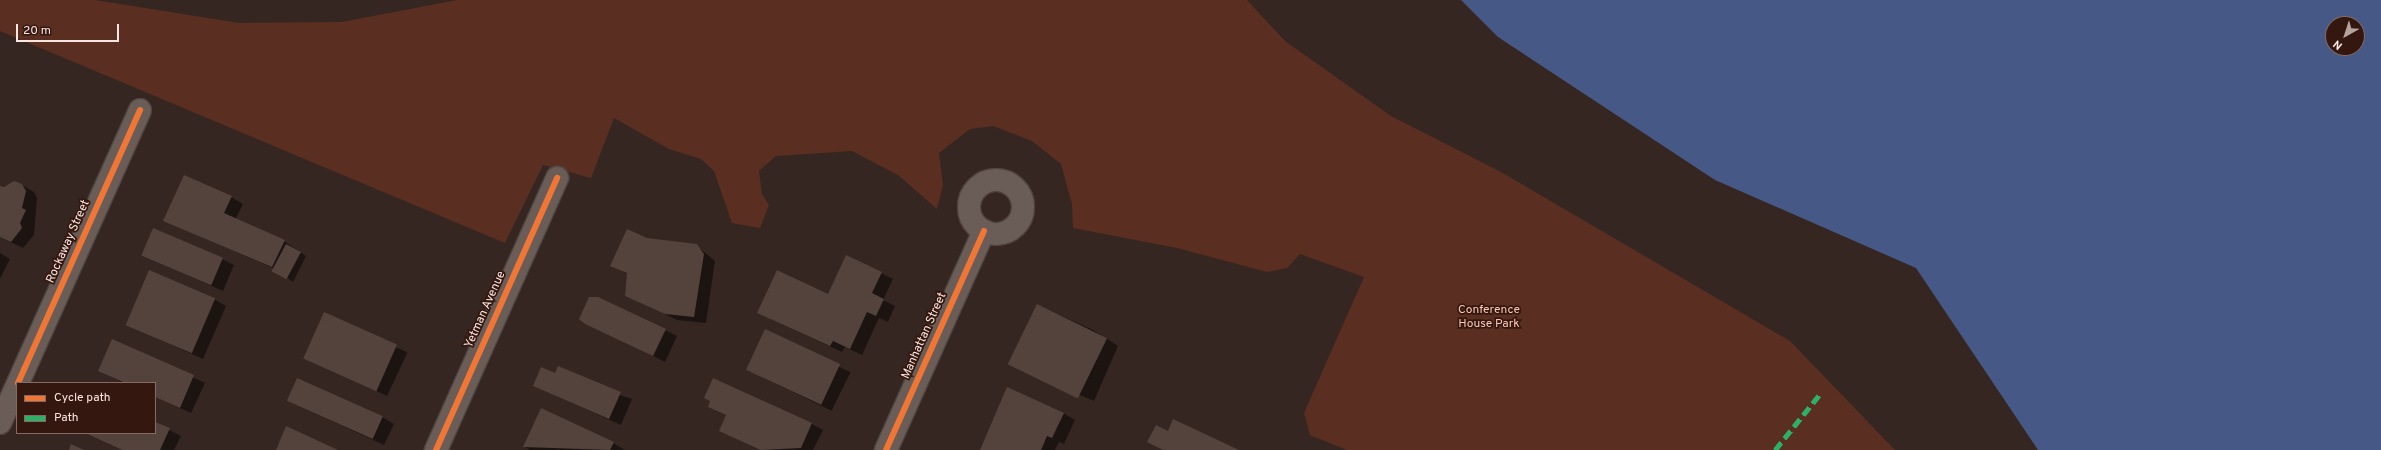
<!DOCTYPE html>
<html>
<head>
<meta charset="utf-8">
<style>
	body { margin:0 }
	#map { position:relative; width:2381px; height:450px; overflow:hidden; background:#362621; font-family:Overpass,sans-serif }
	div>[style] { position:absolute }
	.green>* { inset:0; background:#5a2f21 }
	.water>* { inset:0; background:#465886 }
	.shadow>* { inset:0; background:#0007; transform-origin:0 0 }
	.building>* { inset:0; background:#54423c; transform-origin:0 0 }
	.roads { filter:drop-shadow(1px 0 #51433f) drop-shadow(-1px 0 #51433f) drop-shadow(0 1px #51433f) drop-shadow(0 -1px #51433f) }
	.street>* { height:22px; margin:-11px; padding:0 11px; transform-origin:11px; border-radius:11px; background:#6a5d58 }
	.street>.ring { margin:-11px; padding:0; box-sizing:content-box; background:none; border:22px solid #6a5d58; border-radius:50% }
	.quiet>* { height:5px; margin-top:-2.5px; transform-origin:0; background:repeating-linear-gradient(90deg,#2db169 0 10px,transparent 0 15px) }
	.cycleway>* { height:6px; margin:-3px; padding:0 3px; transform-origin:3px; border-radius:3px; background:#f07635 }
	span { translate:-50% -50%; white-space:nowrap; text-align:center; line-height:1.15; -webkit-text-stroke:3.5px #341810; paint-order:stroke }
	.street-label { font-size:12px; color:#fbe7e1 }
	.park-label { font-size:12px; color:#ffc6b5 }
	.legend { position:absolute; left:16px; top:382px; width:140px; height:52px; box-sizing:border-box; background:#341810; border:1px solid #846b64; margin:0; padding:5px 7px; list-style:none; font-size:12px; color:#fbe7e1 }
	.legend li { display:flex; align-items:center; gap:8px; height:20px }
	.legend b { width:20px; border:1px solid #846b64 }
	.north { position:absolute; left:2325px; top:16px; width:40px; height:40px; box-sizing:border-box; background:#341810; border:1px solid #846b64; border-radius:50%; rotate:219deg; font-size:11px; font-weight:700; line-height:16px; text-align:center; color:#fbe7e1 }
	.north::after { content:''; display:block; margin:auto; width:14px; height:18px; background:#b6a39e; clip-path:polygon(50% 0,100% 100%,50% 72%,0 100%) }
	.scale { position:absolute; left:16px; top:24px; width:103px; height:18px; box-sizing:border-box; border:2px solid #fbe7e1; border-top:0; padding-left:5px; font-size:12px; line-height:14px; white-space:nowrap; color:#fbe7e1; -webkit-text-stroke:3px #341810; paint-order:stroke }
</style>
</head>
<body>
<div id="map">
	<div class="green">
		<div style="clip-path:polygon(0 0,95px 0,239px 23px,342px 22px,457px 0,1247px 0,1285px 41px,1391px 116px,1501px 172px,1790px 341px,1895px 450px,1347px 450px,1310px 435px,1304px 413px,1364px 277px,1300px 254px,1287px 268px,1267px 272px,1177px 248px,1073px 228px,1072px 204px,1061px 164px,1032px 141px,993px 126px,970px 129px,939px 153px,943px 185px,937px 209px,898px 175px,852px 151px,776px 156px,759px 171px,762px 194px,769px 205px,760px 228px,732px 223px,714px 171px,701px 159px,669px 149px,614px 118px,591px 178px,543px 165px,505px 243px,0 31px)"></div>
	</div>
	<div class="water">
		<div style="clip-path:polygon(evenodd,1461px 0,2381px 0,2381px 450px,2038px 450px,1916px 268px,1715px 180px,1498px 37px,1461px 0,2333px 24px,2357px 24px,2357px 48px,2333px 48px,2333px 24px)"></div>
	</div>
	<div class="shadow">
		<div style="clip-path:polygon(22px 185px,34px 192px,37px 198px,34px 235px,23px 248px,0 237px,0 187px)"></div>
		<div style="clip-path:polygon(231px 197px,243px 204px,235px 220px,284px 241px,306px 256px,293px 282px,275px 269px,165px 221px)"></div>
		<div style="clip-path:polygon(647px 239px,696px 245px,715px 261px,706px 323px,677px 320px,626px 295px,628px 274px,611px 265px)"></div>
		<div style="clip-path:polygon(0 253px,10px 259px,0 279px)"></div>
		<div style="clip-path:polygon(143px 255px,222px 259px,234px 265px,223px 291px)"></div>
		<div style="clip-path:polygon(881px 273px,893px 279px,883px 300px,895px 306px,888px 322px,879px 318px,862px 355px,845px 347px,842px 352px,770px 319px)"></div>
		<div style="clip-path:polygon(214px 299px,226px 306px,203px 359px,127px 325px)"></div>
		<div style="clip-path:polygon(1038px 305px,1093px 330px,1118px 346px,1094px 401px,1011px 365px)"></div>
		<div style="left:325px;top:314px;width:91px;height:48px;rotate:25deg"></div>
		<div style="clip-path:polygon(592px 325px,665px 330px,677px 336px,665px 362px)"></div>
		<div style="left:766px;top:331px;width:94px;height:43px;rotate:26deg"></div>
		<div style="clip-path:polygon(113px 340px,205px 383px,191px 413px,155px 397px,155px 383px,123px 383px,99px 371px)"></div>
		<div style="clip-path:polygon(556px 374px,632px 399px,621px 425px,534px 386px)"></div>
		<div style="clip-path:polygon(288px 401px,382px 417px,394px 424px,384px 445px)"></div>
		<div style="clip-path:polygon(709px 407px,812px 424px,823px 430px,813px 450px,759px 450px,720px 431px,727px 416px)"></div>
		<div style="clip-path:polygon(542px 410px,613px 443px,625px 450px,530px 450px,525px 447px)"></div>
		<div style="clip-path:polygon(1063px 413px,1075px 420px,1064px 444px,1059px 442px,1055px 450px,981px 450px)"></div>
		<div style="clip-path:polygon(155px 423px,181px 436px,174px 450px,121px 450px,85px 433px,155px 433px)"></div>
	</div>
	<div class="building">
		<div style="clip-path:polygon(184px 175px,232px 196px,224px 213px,285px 240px,272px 267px,163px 221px)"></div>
		<div style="clip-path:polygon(14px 181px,22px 184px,26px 191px,22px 208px,26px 210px,20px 223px,22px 228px,11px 242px,0 237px,0 186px,4px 187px)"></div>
		<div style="left:153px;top:228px;width:76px;height:30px;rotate:23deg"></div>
		<div style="clip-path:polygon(627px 229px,647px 238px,697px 244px,704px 254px,694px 317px,665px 314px,625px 296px,627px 273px,610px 266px)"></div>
		<div style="left:286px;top:244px;width:17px;height:31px;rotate:28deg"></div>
		<div style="clip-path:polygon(846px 255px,882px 272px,872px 293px,884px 299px,876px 316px,867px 312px,850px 349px,833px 341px,830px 346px,757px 313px,777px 270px,828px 294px)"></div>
		<div style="left:149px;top:270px;width:72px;height:60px;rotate:23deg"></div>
		<div style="clip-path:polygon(589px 297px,598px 297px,666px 329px,653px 356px,585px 324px,579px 319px)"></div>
		<div style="left:1037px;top:304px;width:78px;height:67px;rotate:26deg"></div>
		<div style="left:324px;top:312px;width:80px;height:51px;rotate:24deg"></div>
		<div style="left:765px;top:329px;width:83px;height:45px;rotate:25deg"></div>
		<div style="clip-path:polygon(112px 339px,194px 375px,180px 408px,155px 397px,155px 383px,125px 383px,98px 371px)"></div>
		<div style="clip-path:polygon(558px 366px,621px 392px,609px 419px,533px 386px,541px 367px,555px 373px)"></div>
		<div style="left:297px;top:378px;width:94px;height:25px;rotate:24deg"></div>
		<div style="clip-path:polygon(713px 378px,812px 423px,801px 448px,760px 450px,719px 431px,726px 415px,708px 407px,710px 401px,704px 398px)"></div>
		<div style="clip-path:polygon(1007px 387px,1064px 413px,1052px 438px,1047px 436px,1041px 450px,980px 450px)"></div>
		<div style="clip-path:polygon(541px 408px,614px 442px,610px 450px,523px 447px)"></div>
		<div style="clip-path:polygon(1173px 419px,1239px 450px,1163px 450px,1147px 442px,1156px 425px,1168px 431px)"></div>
		<div style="clip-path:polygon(155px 422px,170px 428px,160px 450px,122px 450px,85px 433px,155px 433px)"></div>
		<div style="clip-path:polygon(286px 426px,338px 450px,276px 450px)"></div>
		<div style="clip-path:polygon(71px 444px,84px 450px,69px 450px)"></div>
	</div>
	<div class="roads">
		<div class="street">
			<div class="ring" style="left:969px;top:180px;width:32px;height:32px"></div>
			<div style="left:18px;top:383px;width:299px;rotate:-65.9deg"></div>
			<div style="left:0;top:423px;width:42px;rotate:-65.9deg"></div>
			<div style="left:436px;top:450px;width:298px;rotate:-66deg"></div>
			<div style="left:886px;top:450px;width:240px;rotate:-65.9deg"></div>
		</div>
	</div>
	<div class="quiet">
		<div style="left:1775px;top:450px;width:72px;rotate:-51.2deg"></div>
	</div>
	<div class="cycleway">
		<div style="left:18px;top:383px;width:299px;rotate:-65.9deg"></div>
		<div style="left:436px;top:450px;width:298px;rotate:-66deg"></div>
		<div style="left:886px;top:450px;width:240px;rotate:-65.9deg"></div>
	</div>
	<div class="street-label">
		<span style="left:69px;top:242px;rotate:-66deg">Rockaway Street</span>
		<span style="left:486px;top:310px;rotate:-66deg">Yetman Avenue</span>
		<span style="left:925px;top:336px;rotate:-66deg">Manhattan Street</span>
	</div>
	<div class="park-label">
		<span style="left:1489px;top:318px">Conference<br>House Park</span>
	</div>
	<ul class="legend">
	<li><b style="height:5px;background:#f07635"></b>Cycle path</li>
	<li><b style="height:5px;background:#2db169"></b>Path</li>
	</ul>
	<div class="north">N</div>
	<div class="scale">20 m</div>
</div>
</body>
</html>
